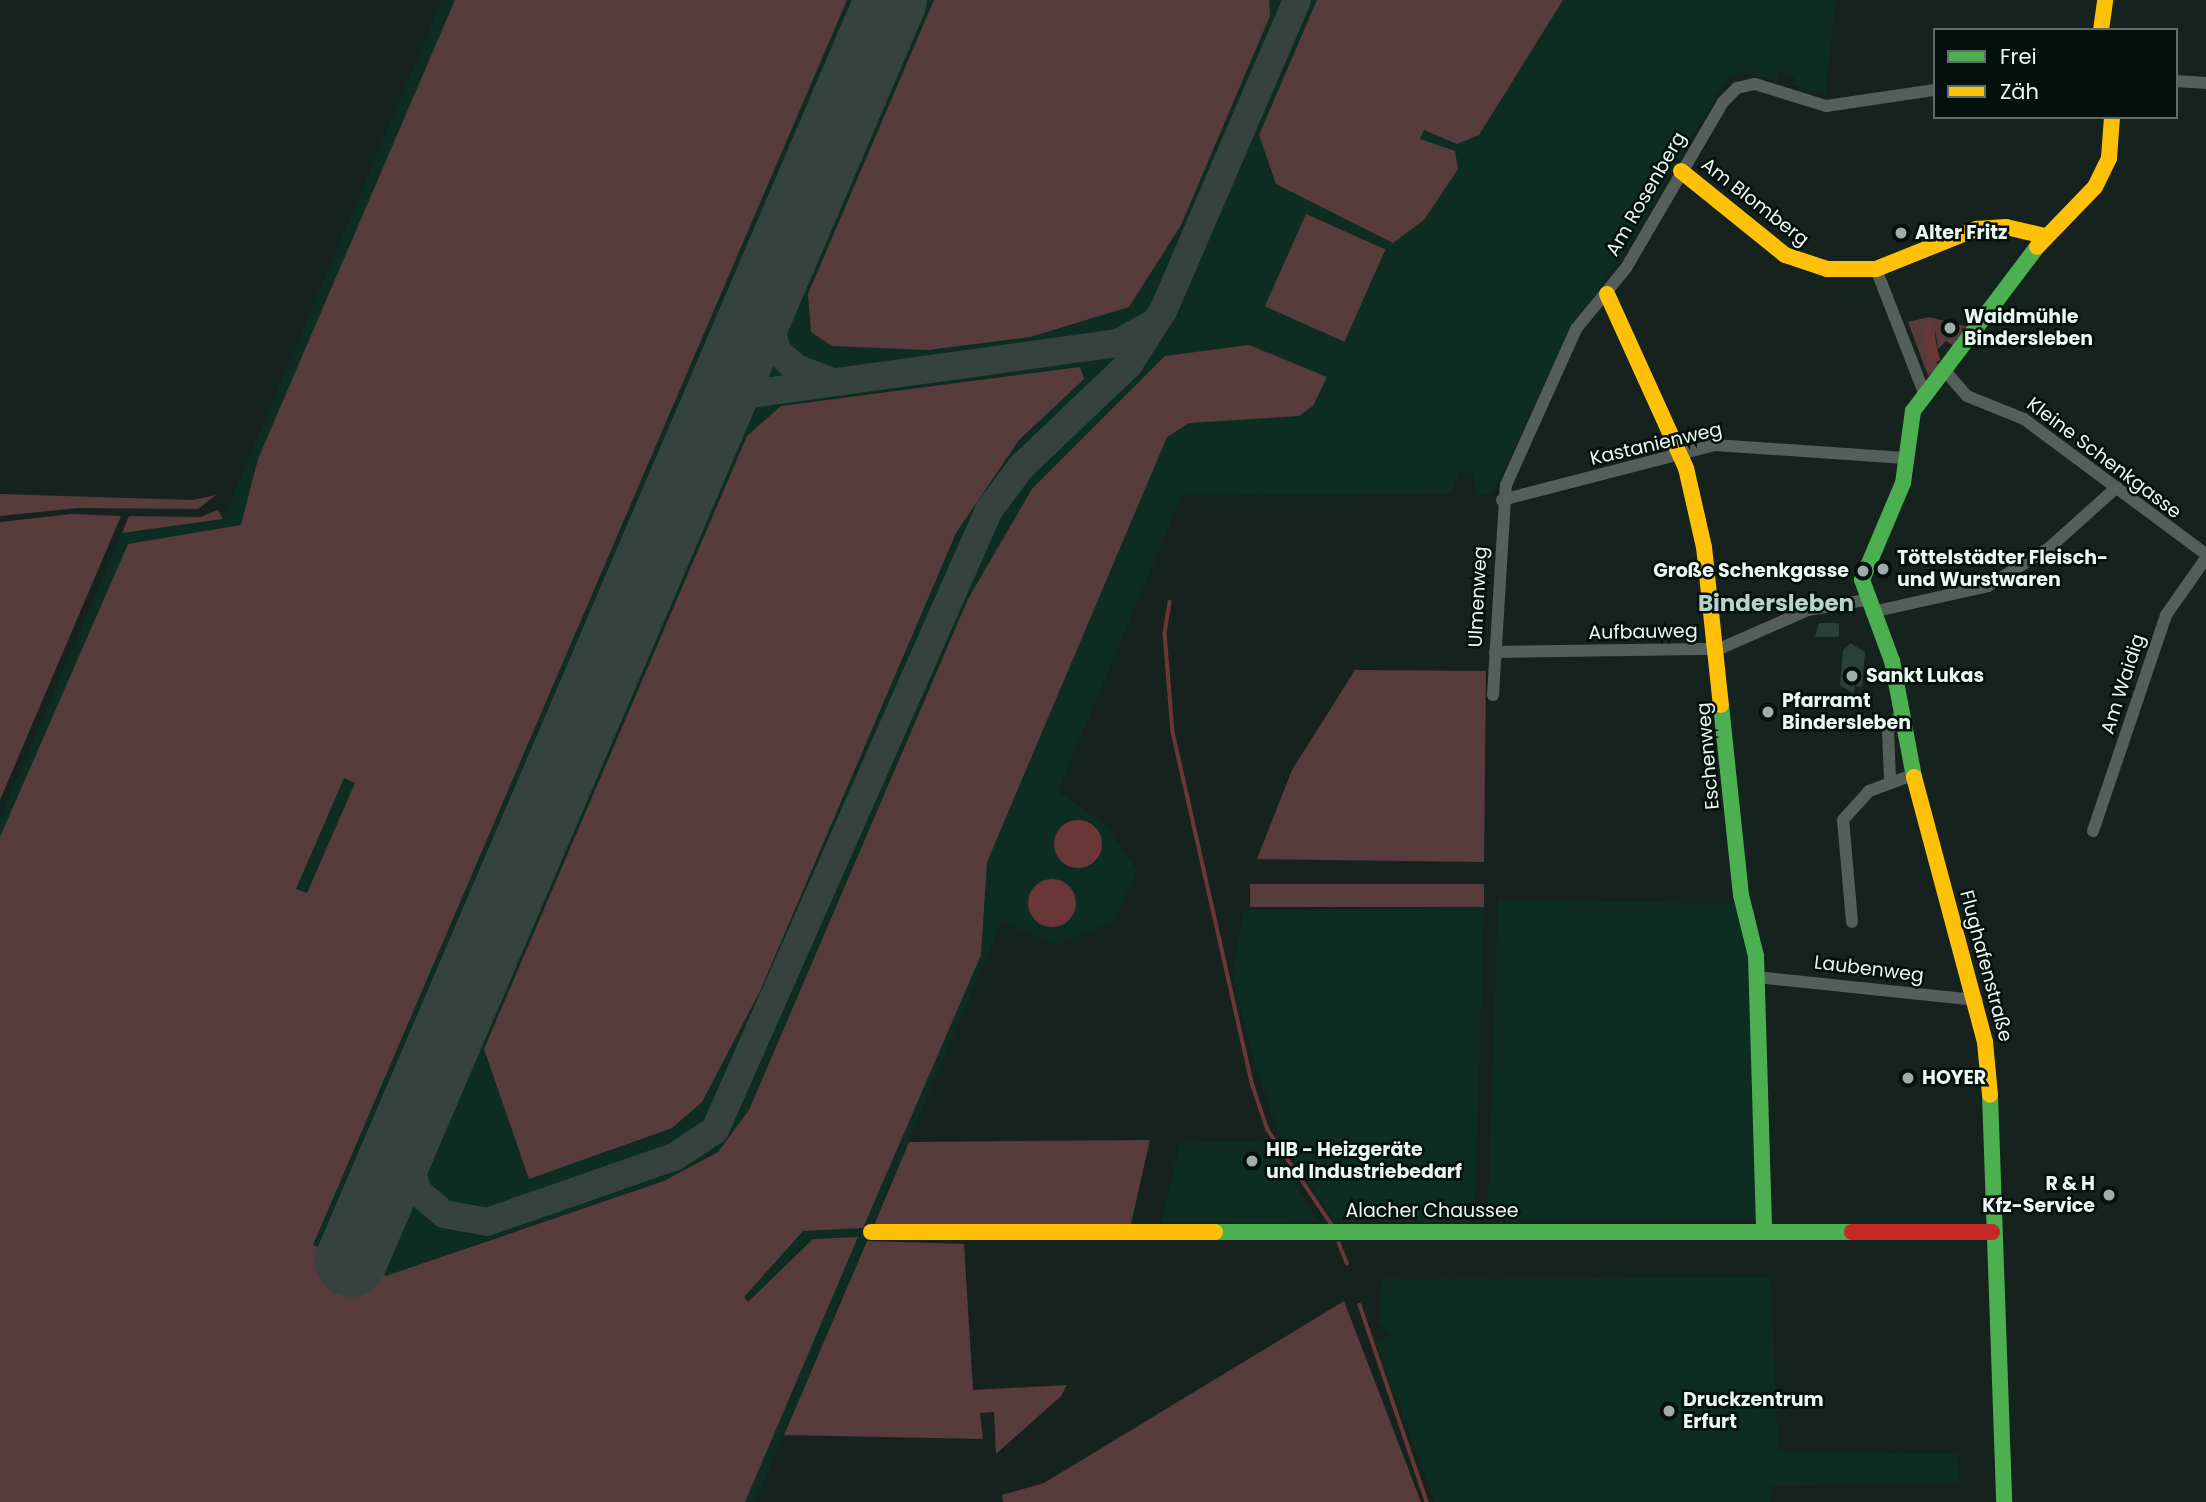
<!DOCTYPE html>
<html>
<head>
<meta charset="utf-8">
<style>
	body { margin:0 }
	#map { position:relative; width:2206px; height:1502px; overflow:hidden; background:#15221e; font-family:Poppins,sans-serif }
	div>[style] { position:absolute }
	.built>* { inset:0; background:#0d2d23 }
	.green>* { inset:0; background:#583c3c; transform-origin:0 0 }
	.water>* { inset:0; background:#6a3739 }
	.round { border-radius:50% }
	.stream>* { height:3.5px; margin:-1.75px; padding:0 1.75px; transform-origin:1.75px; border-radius:1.75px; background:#6a3739 }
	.taxiway>* { height:28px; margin:-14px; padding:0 14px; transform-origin:14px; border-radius:14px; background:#36423e }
	.runway>* { height:72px; margin:-36px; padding:0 36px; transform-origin:36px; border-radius:36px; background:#36423e }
	.building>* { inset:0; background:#2b3f3a }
	.street>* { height:12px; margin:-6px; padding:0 6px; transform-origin:6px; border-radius:6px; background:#545e5a }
	.fast>* { height:16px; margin:-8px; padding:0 8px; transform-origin:8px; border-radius:8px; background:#4caf50 }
	.slow>* { height:16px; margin:-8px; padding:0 8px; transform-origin:8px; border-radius:8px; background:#ffc107 }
	.jam>* { height:16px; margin:-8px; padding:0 8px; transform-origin:8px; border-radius:8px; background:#c62828 }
	.dots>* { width:19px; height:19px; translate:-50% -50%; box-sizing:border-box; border:4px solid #050f0b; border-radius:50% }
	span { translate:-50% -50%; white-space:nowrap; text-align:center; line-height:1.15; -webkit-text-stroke:5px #050f0b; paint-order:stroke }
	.street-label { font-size:19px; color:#e9f8f1 }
	.poi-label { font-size:19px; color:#e9f8f1; font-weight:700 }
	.left { translate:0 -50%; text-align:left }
	.right { translate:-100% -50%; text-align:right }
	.quarter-label { font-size:23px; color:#b7d4c8; font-weight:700 }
	.legend { position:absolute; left:1933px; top:28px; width:245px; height:91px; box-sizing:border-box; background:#050f0b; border:2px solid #606c67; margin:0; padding:9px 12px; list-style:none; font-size:21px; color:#e9f8f1 }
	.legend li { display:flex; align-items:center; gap:14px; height:35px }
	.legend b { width:35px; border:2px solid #606c67 }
</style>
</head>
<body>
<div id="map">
	<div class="built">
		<div style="clip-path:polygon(442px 0,1836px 0,1825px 95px,1792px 85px,1795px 76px,1780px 71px,1777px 81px,1744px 71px,1726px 79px,1621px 258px,1572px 326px,1493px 493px,1476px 495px,1474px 475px,1461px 470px,1450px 494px,1182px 495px,1058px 791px,1105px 825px,1137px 870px,1115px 921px,1056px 945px,1002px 921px,755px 1502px,0 1502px,0 818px,122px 533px,223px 519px)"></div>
		<div style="clip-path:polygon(1498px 899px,1737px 904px,1754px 990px,1757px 1220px,1496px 1221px,1488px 1206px)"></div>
		<div style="clip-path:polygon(1484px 907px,1475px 1206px,1469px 1222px,1335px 1222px,1280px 1138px,1254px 1061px,1232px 975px,1244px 910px)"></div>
		<div style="clip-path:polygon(1265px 1141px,1321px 1223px,1161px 1222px,1180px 1143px)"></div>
		<div style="clip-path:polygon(1771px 1278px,1778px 1451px,1957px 1454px,1960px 1484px,1772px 1486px,1771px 1502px,1435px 1502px,1375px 1341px,1389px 1335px,1379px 1322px,1381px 1279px)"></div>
	</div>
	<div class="green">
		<div style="clip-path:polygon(evenodd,455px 0,847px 0,313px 1245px,386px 1276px,664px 1181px,718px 1152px,749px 1110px,968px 599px,1032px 489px,1165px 356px,1249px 345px,1327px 377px,1313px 406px,1299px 416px,1189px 423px,1167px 437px,987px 862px,981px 955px,863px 1228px,803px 1231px,744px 1297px,748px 1302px,813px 1239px,858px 1237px,745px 1502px,0 1502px,0 837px,128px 544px,241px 525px,258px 459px,455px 0,344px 778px,355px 783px,307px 893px,296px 889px,344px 778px)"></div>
		<div style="clip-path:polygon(934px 0,1269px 0,1270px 16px,1181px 225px,1129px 307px,1030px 337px,928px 350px,832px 346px,811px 332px,808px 294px)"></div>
		<div style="clip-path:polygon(1317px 0,1563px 0,1479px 135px,1457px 144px,1424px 130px,1420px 139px,1455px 151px,1458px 169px,1424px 220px,1393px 243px,1276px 184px,1259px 135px)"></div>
		<div style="left:1306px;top:214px;width:87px;height:101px;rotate:24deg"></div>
		<div style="clip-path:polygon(1929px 317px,1968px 327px,1954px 346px,1946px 341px,1938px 349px,1935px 328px,1937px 364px,1942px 363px,1928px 376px,1908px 322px)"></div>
		<div style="clip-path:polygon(1080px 367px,1084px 379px,1019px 440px,956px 533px,760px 991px,702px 1102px,672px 1128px,529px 1179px,484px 1049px,747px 436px,781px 406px)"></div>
		<div style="clip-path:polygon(0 494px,193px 500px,216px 495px,198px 509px,78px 508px,0 516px)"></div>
		<div style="clip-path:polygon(218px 510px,223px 519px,122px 533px,129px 516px,201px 517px)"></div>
		<div style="clip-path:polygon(72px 514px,121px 516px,0 800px,0 522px)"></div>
		<div style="clip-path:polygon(1355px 670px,1486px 671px,1484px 862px,1257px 859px,1292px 770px)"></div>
		<div style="left:1484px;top:884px;width:23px;height:234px;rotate:90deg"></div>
		<div style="clip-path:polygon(1150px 1140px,1130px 1228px,874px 1225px,909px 1142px)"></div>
		<div style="clip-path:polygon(867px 1241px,964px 1244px,973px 1390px,1067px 1385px,1061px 1396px,996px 1454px,994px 1412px,980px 1413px,983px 1439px,784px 1435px)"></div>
		<div style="clip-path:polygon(1344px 1301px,1421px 1502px,1003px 1502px,1002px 1495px,1044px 1483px)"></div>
	</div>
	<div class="water">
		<div style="clip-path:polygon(1931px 321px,1940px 360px,1931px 365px,1922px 330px)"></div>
		<div class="round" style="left:1054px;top:820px;width:48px;height:48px"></div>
		<div class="round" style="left:1028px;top:879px;width:48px;height:48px"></div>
	</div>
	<div class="stream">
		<div style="left:1170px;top:602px;width:31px;rotate:99deg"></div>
		<div style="left:1165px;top:633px;width:99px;rotate:85.4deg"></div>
		<div style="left:1173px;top:732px;width:363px;rotate:77.3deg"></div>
		<div style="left:1253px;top:1086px;width:46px;rotate:71.2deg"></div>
		<div style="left:1268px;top:1130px;width:115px;rotate:56deg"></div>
		<div style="left:1339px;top:1243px;width:22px;rotate:68deg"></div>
		<div style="left:1360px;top:1305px;width:208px;rotate:71.2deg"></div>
	</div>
	<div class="taxiway">
		<div style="left:772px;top:277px;width:37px;rotate:101deg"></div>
		<div style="left:765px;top:313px;width:40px;rotate:72deg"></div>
		<div style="left:777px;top:351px;width:25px;rotate:42deg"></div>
		<div style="left:796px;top:368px;width:33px;rotate:21deg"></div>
		<div style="left:691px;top:466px;width:59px;rotate:-62.6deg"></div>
		<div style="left:718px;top:414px;width:38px;rotate:-32deg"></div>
		<div style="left:750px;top:394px;width:372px;rotate:-7.9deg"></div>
		<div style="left:1118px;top:343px;width:38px;rotate:-29deg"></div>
		<div style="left:411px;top:1119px;width:33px;rotate:102deg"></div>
		<div style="left:404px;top:1151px;width:43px;rotate:71.1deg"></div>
		<div style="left:418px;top:1192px;width:34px;rotate:40deg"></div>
		<div style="left:444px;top:1214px;width:44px;rotate:10.5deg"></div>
		<div style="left:487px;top:1222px;width:198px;rotate:-19.2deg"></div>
		<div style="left:674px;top:1157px;width:49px;rotate:-33.4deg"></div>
		<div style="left:715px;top:1130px;width:678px;rotate:-66.16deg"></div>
		<div style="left:989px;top:510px;width:54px;rotate:-53.3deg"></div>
		<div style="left:1021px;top:467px;width:149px;rotate:-43.6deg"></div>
		<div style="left:1129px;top:364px;width:65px;rotate:-57.5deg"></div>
		<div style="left:1164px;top:309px;width:336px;rotate:-66.7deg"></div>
	</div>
	<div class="runway">
		<div style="left:351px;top:1261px;width:1372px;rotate:-66.82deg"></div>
	</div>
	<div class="building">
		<div style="clip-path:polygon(1819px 623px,1839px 623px,1839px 637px,1815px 637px)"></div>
		<div style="clip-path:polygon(1850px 643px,1865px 652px,1862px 687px,1855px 686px,1854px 694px,1840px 685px,1843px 650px)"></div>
	</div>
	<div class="street">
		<div style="left:2176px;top:81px;width:30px;rotate:4deg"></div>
		<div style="left:1876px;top:269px;width:133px;rotate:68.8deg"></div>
		<div style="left:1946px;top:372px;width:32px;rotate:49deg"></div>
		<div style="left:1967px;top:396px;width:61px;rotate:22deg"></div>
		<div style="left:2024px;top:419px;width:227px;rotate:36.6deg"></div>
		<div style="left:1502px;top:500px;width:220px;rotate:-14.5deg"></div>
		<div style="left:1715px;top:445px;width:190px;rotate:3.9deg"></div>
		<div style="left:1872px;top:612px;width:119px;rotate:-12.6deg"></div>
		<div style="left:1988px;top:586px;width:72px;rotate:-31.9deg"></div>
		<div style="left:2049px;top:548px;width:91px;rotate:-41.9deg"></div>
		<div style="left:1495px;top:652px;width:224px;rotate:-0.8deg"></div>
		<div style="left:1719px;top:649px;width:97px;rotate:-23.7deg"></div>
		<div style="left:1808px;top:610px;width:59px;rotate:-9.8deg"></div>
		<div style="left:1493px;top:695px;width:210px;rotate:-86.5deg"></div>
		<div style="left:1506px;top:485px;width:171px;rotate:-65.8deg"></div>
		<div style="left:1576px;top:329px;width:79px;rotate:-50.7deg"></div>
		<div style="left:1626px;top:268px;width:192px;rotate:-59.7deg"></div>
		<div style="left:1723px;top:102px;width:20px;rotate:-45deg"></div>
		<div style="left:1737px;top:88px;width:18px;rotate:-13deg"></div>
		<div style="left:1755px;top:84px;width:74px;rotate:17.2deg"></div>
		<div style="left:1826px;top:106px;width:110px;rotate:-8.4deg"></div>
		<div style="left:1890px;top:779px;width:48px;rotate:-92.4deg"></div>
		<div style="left:1888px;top:731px;width:24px;rotate:-55deg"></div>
		<div style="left:2093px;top:831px;width:228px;rotate:-71.3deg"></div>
		<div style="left:2166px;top:615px;width:70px;rotate:-54.9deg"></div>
		<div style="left:1852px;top:922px;width:102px;rotate:-95deg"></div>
		<div style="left:1843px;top:820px;width:39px;rotate:-48deg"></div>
		<div style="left:1869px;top:791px;width:47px;rotate:-20deg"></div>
		<div style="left:1757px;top:977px;width:221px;rotate:6deg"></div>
	</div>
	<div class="fast">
		<div style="left:1721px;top:705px;width:191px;rotate:84deg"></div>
		<div style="left:1741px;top:895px;width:63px;rotate:76.2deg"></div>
		<div style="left:1756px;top:956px;width:276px;rotate:88.3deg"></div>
		<div style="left:1914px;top:777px;width:118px;rotate:-100.7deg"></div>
		<div style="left:1892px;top:661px;width:86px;rotate:-110.3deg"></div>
		<div style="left:1862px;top:580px;width:105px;rotate:-67.1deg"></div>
		<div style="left:1903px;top:483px;width:73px;rotate:-82.1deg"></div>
		<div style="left:1913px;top:411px;width:206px;rotate:-52.9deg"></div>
		<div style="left:1990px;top:1095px;width:407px;rotate:88deg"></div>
		<div style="left:1215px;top:1232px;width:637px"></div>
	</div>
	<div class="slow">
		<div style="left:2101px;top:30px;width:30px;rotate:-82deg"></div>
		<div style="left:1681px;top:171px;width:134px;rotate:38.9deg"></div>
		<div style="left:1785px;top:255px;width:44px;rotate:18.4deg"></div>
		<div style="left:1827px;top:269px;width:49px"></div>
		<div style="left:1876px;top:269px;width:108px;rotate:-21.8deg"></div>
		<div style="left:1976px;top:229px;width:30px;rotate:-4deg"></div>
		<div style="left:2006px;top:227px;width:40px;rotate:13deg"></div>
		<div style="left:2037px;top:247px;width:83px;rotate:-46deg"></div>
		<div style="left:2095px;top:187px;width:32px;rotate:-64deg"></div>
		<div style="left:2109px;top:158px;width:41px;rotate:-85.8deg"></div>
		<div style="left:1607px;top:294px;width:191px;rotate:65.6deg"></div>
		<div style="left:1686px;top:468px;width:81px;rotate:77.2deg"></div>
		<div style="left:1704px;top:547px;width:159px;rotate:83.9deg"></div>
		<div style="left:1914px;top:777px;width:274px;rotate:75deg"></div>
		<div style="left:1985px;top:1042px;width:53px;rotate:84.6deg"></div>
		<div style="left:871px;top:1232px;width:344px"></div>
	</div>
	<div class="jam">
		<div style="left:1852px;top:1232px;width:140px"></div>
	</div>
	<div class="dots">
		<div style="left:1901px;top:233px;background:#9fada7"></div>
		<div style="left:1950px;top:328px;background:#9fada7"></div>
		<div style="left:1883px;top:569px;background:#9fada7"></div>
		<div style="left:1863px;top:571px;background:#9fada7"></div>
		<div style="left:1852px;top:676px;background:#9fada7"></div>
		<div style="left:1768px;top:712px;background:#9fada7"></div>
		<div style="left:1908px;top:1078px;background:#9fada7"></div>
		<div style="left:1252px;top:1161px;background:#9fada7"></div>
		<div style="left:2109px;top:1195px;background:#9fada7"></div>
		<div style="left:1669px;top:1411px;background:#9fada7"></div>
	</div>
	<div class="street-label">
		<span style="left:1646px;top:194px;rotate:-60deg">Am Rosenberg</span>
		<span style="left:1755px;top:202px;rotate:38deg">Am Blomberg</span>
		<span style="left:1656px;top:444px;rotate:-13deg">Kastanienweg</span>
		<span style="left:2104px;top:458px;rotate:37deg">Kleine Schenkgasse</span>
		<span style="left:1478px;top:597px;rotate:-87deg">Ulmenweg</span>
		<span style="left:1643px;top:632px;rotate:-1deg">Aufbauweg</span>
		<span style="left:2123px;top:684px;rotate:-72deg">Am Waidig</span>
		<span style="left:1708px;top:756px;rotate:-95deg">Eschenweg</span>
		<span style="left:1986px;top:966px;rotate:75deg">Flughafenstraße</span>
		<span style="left:1869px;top:969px;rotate:7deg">Laubenweg</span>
		<span style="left:1432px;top:1211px">Alacher Chaussee</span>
	</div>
	<div class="poi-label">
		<span class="left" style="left:1915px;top:233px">Alter Fritz</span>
		<span class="left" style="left:1964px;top:328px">Waidmühle<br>Bindersleben</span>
		<span class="left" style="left:1897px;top:569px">Töttelstädter Fleisch-<br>und Wurstwaren</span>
		<span class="right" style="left:1849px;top:571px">Große Schenkgasse</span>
		<span class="left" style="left:1866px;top:676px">Sankt Lukas</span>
		<span class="left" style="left:1782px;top:712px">Pfarramt<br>Bindersleben</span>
		<span class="left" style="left:1922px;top:1078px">HOYER</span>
		<span class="left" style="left:1266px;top:1161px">HIB - Heizgeräte<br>und Industriebedarf</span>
		<span class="right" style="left:2095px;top:1195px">R &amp; H<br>Kfz-Service</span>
		<span class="left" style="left:1683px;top:1411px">Druckzentrum<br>Erfurt</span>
	</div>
	<div class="quarter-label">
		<span style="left:1776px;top:603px">Bindersleben</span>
	</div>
	<ul class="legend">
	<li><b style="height:9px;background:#4caf50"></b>Frei</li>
	<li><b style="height:9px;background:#ffc107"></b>Zäh</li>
	</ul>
</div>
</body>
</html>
